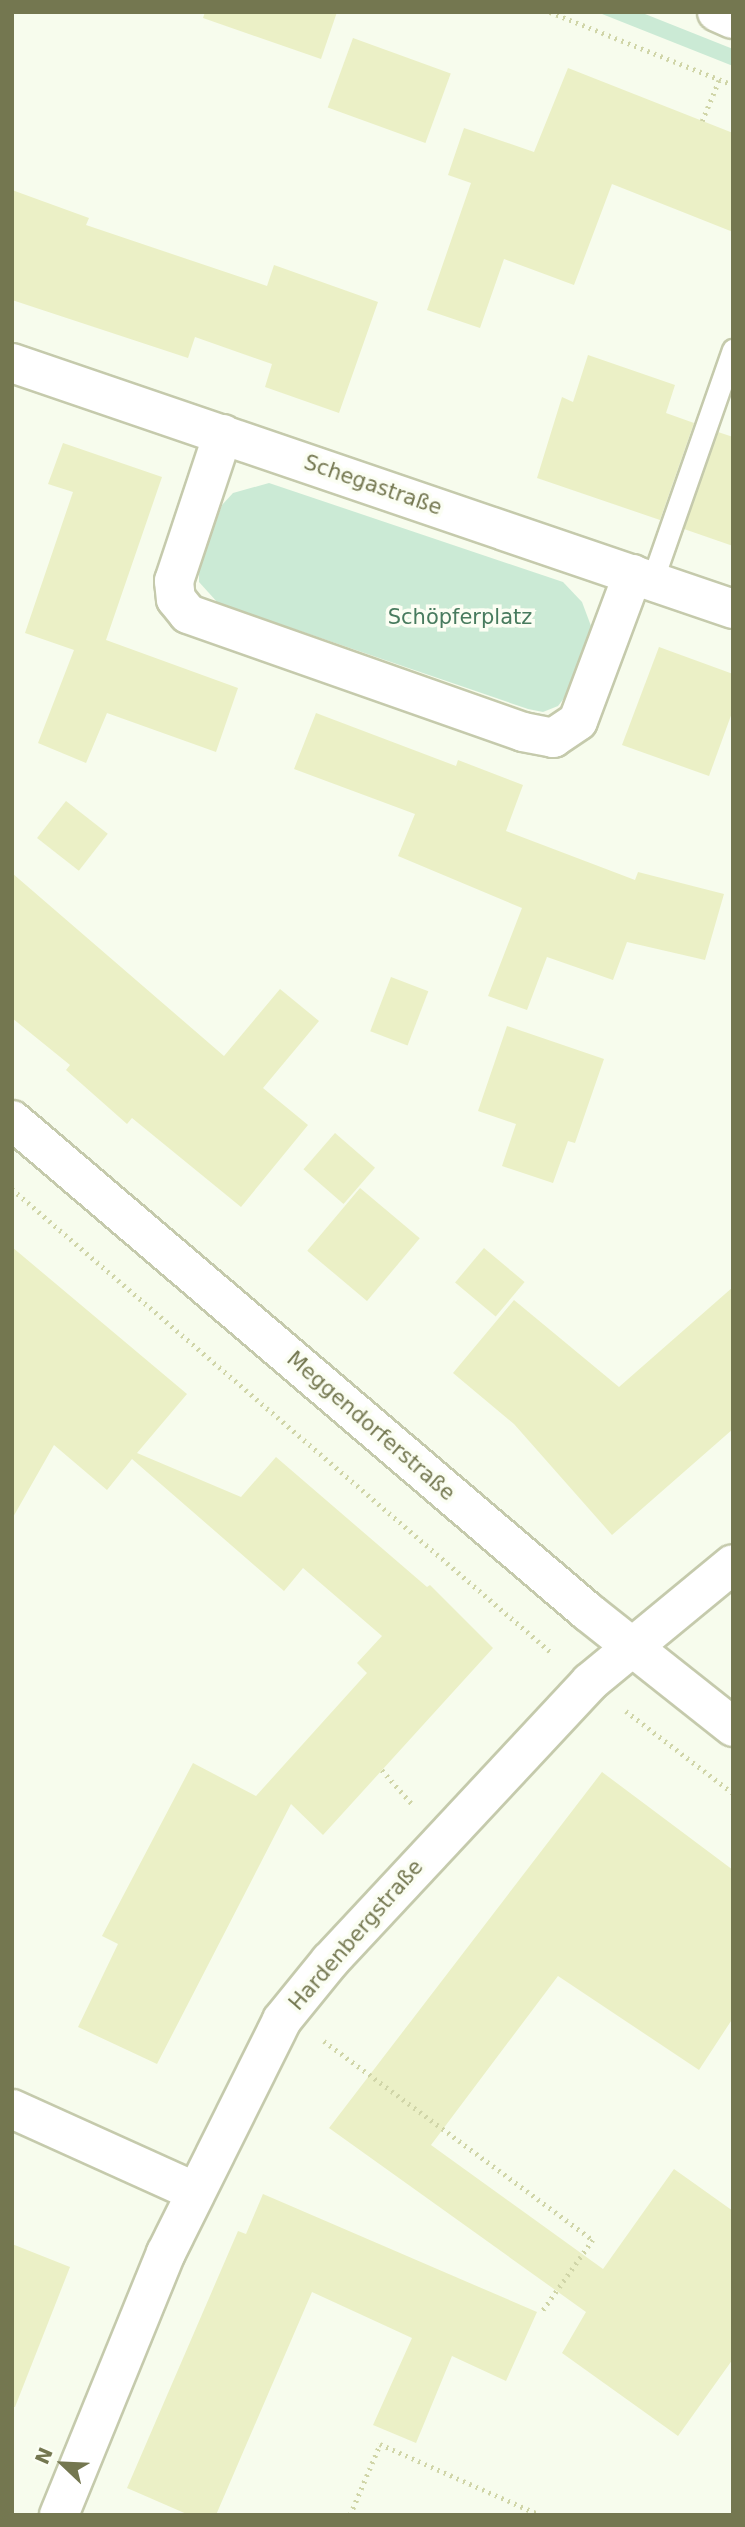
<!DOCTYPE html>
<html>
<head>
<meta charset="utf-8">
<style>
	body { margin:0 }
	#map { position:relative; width:745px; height:2527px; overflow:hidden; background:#f7fced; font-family:"DejaVu Sans",sans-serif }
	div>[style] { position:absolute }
	.green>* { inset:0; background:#cbead5 }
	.building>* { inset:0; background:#ebf0c6; transform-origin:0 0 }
	.path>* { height:4.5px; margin-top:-2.25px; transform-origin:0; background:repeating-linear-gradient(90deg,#d0d5a8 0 2px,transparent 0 7px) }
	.roads { filter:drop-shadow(2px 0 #c5caac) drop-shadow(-2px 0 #c5caac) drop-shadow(0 2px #c5caac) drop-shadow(0 -2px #c5caac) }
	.service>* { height:21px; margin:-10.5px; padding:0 10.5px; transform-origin:10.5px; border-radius:10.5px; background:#fff }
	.minor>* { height:38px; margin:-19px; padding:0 19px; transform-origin:19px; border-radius:19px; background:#fff }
	.secondary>* { height:38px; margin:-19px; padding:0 19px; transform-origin:19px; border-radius:19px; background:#fff }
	span { translate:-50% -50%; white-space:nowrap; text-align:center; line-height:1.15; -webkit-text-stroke:7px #fbfef3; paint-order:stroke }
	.street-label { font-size:21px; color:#747750 }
	.park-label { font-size:21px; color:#487b5e }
	.frame { position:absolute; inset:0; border:14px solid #747750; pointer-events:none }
	.north { position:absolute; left:28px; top:2429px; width:70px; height:70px; -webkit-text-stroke:5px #fbfef3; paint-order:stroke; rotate:293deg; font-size:19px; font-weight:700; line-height:28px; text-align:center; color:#747750 }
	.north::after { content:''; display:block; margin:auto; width:24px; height:32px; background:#747750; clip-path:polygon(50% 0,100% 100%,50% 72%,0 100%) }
</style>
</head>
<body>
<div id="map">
	<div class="green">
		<div style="clip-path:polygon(597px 12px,640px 12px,733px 49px,733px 66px)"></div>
		<div style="clip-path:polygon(269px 483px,563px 582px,582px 602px,591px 626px,568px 693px,558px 706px,543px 712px,528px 709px,218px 603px,199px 582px,199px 567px,222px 505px,233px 493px)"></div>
	</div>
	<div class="building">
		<div style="clip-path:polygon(205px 12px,337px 12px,321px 59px,203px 18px)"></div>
		<div style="left:353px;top:38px;width:104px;height:74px;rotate:20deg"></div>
		<div style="clip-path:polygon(568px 68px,733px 133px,733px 232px,612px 184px,574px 285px,504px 259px,480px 328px,427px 310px,471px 183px,448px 175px,464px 128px,534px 152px)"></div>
		<div style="clip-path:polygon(12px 190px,89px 218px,86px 225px,267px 286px,274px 265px,378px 302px,339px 413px,265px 387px,272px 364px,195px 337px,188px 358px,12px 300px)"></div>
		<div style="clip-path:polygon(588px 355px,675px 385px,666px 413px,694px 423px,660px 520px,537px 478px,562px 397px,573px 402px)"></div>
		<div style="clip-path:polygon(718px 432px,733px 437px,733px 546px,684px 529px)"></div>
		<div style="clip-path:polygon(63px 443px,162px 477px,106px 640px,238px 688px,216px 752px,107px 713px,86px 763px,38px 743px,74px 650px,25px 633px,73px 492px,48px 484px)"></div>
		<div style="clip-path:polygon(659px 647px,733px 674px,733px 710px,709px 776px,622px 745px)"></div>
		<div style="clip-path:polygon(316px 713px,456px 766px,458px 760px,523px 785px,506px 831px,635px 880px,638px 872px,724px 894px,705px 960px,627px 942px,613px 980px,547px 957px,527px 1010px,488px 996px,522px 908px,398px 856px,415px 814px,294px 769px)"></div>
		<div style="left:66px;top:801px;width:53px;height:47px;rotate:38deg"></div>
		<div style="clip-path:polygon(12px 873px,224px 1056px,280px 989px,319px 1021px,263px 1088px,308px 1125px,241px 1207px,132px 1118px,127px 1124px,66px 1070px,70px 1065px,12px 1018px)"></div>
		<div style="left:391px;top:977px;width:40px;height:58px;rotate:21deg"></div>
		<div style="clip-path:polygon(507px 1026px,604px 1059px,575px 1143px,568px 1141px,553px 1183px,502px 1166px,516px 1124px,478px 1111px)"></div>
		<div style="left:335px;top:1133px;width:53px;height:48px;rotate:41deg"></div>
		<div style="left:360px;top:1188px;width:78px;height:82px;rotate:40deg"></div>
		<div style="clip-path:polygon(12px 1247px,187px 1394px,137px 1453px,241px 1497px,276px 1457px,427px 1587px,430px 1585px,493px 1648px,323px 1835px,291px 1804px,157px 2064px,78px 2027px,118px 1944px,102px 1936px,193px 1763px,256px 1796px,367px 1673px,357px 1663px,382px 1636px,303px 1568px,284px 1591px,132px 1459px,107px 1490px,54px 1445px,12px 1519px)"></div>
		<div style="left:484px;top:1248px;width:53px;height:45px;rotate:40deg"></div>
		<div style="clip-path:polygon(733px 1287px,733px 1429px,612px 1535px,514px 1424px,453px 1373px,514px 1300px,619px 1387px)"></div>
		<div style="clip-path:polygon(602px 1772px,733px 1870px,733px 2018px,699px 2070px,558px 1976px,431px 2145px,603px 2269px,674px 2169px,733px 2211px,733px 2359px,678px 2436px,562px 2353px,586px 2312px,329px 2128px)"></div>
		<div style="clip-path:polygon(263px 2194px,537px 2312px,506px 2381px,452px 2356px,416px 2443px,373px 2425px,412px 2338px,312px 2292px,216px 2515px,189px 2515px,127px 2488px,238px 2231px,246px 2234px)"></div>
		<div style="clip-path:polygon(12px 2244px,70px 2267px,15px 2407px,12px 2407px)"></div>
	</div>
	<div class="path">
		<div style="left:550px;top:12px;width:197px;rotate:21.7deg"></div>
		<div style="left:702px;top:121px;width:44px;rotate:-67.5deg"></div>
		<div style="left:12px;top:1189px;width:713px;rotate:40.68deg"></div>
		<div style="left:626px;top:1711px;width:135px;rotate:37.5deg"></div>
		<div style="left:382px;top:1770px;width:48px;rotate:48.4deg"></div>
		<div style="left:324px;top:2041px;width:335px;rotate:36.5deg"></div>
		<div style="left:593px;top:2240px;width:88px;rotate:125.3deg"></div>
		<div style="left:350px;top:2515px;width:77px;rotate:-67.1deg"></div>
		<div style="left:380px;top:2444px;width:175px;rotate:23.9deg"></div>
	</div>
	<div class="roads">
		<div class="service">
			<div style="left:652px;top:581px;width:245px;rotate:-70.7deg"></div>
		</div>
		<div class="minor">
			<div style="left:12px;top:363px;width:762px;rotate:18.84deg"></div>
			<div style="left:223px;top:434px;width:155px;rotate:108.4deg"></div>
			<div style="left:174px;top:581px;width:18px;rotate:84deg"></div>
			<div style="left:176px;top:599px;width:19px;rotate:51deg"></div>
			<div style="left:188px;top:614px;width:355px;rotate:19.4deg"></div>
			<div style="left:523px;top:732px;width:31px;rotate:11deg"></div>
			<div style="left:553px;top:738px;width:30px;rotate:-34deg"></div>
			<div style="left:578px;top:721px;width:157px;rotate:-69.5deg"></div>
			<div style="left:12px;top:1120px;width:758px;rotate:40.5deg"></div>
			<div style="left:588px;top:1612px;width:185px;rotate:38.4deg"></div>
			<div style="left:12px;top:2109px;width:200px;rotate:24.3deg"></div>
			<div style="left:59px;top:2515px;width:283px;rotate:-67.8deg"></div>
			<div style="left:166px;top:2253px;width:260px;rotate:-63.5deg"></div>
			<div style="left:282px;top:2020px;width:76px;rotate:-50.9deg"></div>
			<div style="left:330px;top:1961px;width:381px;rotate:-47deg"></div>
			<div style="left:590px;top:1682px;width:185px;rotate:-39.5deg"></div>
		</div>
		<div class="secondary">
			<div style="left:717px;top:12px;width:17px;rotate:24deg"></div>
		</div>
	</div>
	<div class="street-label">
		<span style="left:373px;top:485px;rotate:19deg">Schegastraße</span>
		<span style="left:371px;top:1426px;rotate:41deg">Meggendorferstraße</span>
		<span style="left:356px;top:1935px;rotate:-49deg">Hardenbergstraße</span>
	</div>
	<div class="park-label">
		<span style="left:460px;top:617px">Schöpferplatz</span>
	</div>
	<div class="frame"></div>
	<div class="north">N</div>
</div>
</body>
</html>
